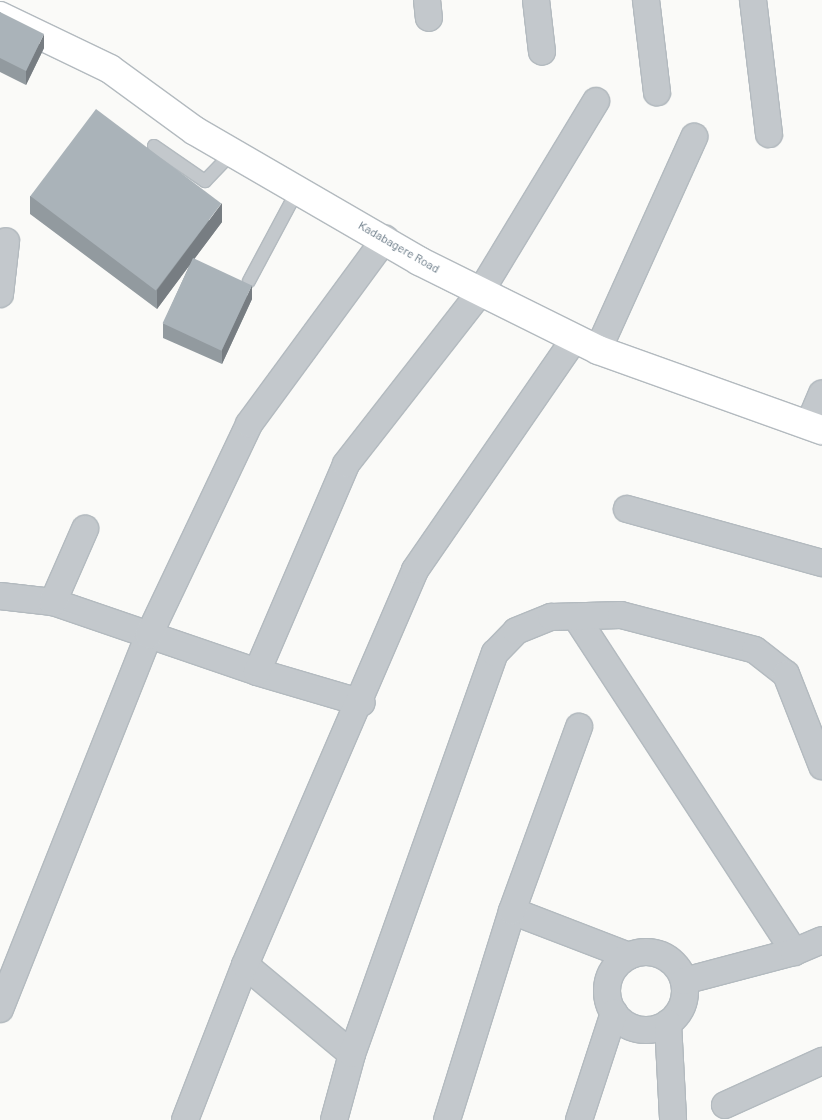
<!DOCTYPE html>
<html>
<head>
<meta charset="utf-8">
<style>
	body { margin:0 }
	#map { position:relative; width:822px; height:1120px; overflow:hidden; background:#fafaf8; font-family:Barlow,sans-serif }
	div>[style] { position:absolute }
	.roads { filter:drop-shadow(1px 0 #b3babf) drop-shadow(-1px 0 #b3babf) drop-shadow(0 1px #b3babf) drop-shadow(0 -1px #b3babf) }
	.lane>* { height:12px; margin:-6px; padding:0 6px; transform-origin:6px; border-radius:6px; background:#c3c8cc }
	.street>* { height:26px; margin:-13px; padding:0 13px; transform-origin:13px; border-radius:13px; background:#c3c8cc }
	.street>.ring { margin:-13px; padding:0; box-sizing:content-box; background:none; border:26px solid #c3c8cc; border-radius:50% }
	.secondary>* { height:28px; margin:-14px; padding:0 14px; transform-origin:14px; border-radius:14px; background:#fff }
	.wall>* { inset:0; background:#929a9f }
	.shaded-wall>* { inset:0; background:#777d82 }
	.building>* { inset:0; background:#aab3b9; transform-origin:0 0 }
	span { translate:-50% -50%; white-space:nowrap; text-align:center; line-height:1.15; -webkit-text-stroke:5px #fff; paint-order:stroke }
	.street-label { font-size:12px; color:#657683 }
</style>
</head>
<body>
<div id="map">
	<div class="roads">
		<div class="lane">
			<div style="left:154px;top:146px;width:62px;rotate:34.5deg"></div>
			<div style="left:205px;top:181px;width:39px;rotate:-46deg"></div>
			<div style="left:249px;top:281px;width:102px;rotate:-61.9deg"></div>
		</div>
		<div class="street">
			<div style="left:427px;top:0;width:18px;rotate:84deg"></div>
			<div style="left:536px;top:0;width:52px;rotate:83.4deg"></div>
			<div style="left:646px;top:0;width:93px;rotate:83.2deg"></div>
			<div style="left:753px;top:0;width:135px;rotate:83.2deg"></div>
			<div style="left:0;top:294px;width:53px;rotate:-83.5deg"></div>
			<div style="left:598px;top:350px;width:234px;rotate:-65.7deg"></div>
			<div style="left:809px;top:424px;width:33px;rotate:-67deg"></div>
			<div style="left:627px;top:509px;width:202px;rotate:15.5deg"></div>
			<div style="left:0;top:596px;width:53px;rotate:6.5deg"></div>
			<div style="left:53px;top:602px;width:216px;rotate:18.9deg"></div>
			<div style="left:257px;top:672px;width:109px;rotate:16.4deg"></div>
			<div style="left:53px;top:602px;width:80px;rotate:-66.3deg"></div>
			<div style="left:576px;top:617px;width:400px;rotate:56.9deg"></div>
			<div style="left:257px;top:672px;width:226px;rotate:-66.8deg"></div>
			<div style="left:346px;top:464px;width:219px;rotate:-52deg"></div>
			<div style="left:481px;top:291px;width:222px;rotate:-58.8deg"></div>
			<div style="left:512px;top:911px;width:125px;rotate:21deg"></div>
			<div class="ring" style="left:607px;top:952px;width:52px;height:52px"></div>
			<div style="left:245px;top:965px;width:139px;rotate:39.8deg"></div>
			<div style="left:684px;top:981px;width:114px;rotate:-14.8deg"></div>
			<div style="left:794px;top:952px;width:30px;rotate:-23deg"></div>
			<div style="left:0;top:1009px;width:403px;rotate:-68.3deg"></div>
			<div style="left:149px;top:635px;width:233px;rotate:-64.6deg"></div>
			<div style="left:249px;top:424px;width:230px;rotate:-53.7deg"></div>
			<div style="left:668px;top:1023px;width:97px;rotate:87deg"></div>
			<div style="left:725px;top:1105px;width:107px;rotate:-24.4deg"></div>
			<div style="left:185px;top:1120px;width:166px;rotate:-68.8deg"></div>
			<div style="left:245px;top:965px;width:430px;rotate:-66.7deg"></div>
			<div style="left:415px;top:570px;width:282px;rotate:-55.4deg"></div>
			<div style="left:334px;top:1120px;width:68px;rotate:-74.7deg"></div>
			<div style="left:352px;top:1054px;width:426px;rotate:-70.4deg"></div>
			<div style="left:495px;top:653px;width:30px;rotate:-46deg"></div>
			<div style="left:516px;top:631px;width:38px;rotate:-22deg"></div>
			<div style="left:551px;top:617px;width:70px;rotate:-1.6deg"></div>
			<div style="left:621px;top:615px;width:138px;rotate:14.6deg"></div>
			<div style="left:755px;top:650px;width:39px;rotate:38deg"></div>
			<div style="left:786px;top:674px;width:99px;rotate:68.6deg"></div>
			<div style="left:447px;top:1120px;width:219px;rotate:-72.7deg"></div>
			<div style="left:512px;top:911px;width:196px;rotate:-70deg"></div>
			<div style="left:579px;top:1120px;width:113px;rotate:-71.9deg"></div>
		</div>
		<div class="secondary">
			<div style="left:0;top:16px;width:122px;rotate:25.7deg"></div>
			<div style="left:110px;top:69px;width:105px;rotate:36.1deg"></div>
			<div style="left:195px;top:131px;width:259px;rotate:30.1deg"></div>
			<div style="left:419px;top:261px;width:200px;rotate:26.4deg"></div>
			<div style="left:598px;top:350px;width:238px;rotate:19.7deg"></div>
		</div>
	</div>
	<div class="wall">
		<div style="clip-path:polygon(0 12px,44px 48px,26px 85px,0 72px)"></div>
		<div style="clip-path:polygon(30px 196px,222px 222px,194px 259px,252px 299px,222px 364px,163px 338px,163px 324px,190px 264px,157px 309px,30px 214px)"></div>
	</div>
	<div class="shaded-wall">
		<div style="clip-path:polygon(44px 34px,44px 48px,26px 85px,26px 71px)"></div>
		<div style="clip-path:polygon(222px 203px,222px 222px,157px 309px,157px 290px)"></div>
		<div style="clip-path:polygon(252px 285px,252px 299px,222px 364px,222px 350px)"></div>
	</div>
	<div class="building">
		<div style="clip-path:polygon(0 12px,44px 34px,26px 71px,0 58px)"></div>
		<div style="left:96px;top:109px;width:157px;height:109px;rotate:37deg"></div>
		<div style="left:193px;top:258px;width:65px;height:72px;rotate:25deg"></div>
	</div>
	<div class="street-label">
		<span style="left:399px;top:247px;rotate:30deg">Kadabagere Road</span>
	</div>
</div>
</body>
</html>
